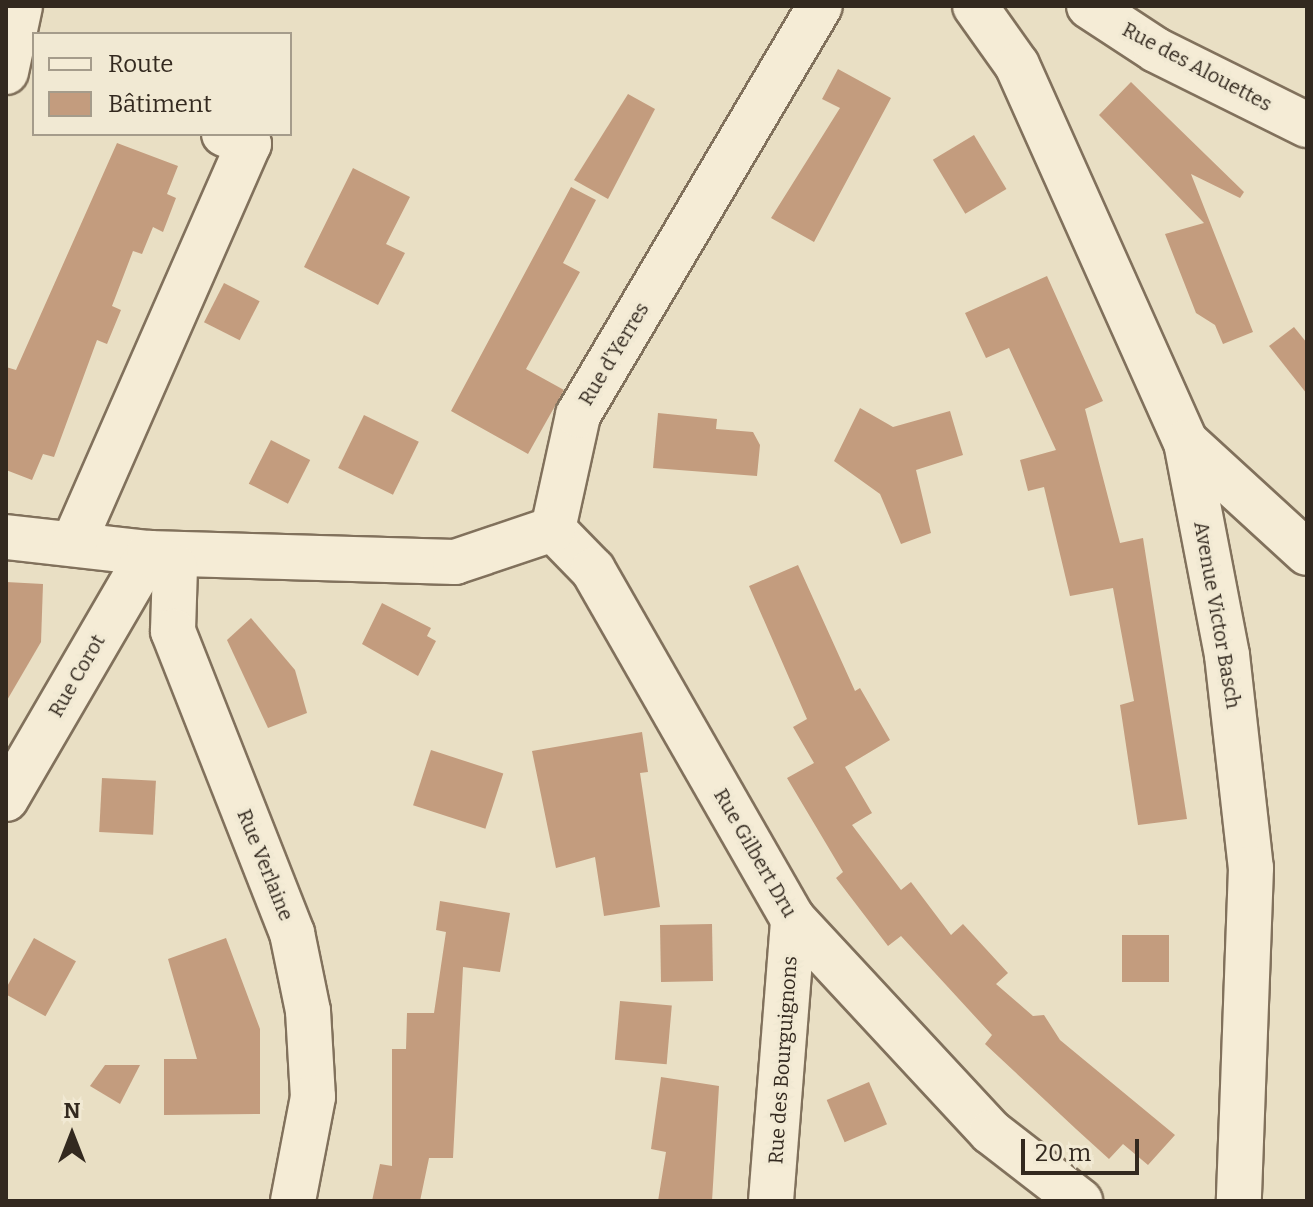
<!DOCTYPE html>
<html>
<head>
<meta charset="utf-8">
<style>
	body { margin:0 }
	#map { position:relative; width:1313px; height:1207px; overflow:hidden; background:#e9dfc4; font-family:Bitter,serif }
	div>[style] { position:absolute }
	.building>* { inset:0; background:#c39c7e; transform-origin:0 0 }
	.roads { filter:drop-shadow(2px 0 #81715c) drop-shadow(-2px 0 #81715c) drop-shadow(0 2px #81715c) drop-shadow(0 -2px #81715c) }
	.minor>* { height:44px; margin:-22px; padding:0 22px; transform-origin:22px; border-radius:22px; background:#f5ecd6 }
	span { translate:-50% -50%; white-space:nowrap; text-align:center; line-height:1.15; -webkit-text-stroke:6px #f1e9d3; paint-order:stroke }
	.street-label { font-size:20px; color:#33291f }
	.frame { position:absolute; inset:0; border:8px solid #33291f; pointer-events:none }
	.legend { position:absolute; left:32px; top:32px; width:260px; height:104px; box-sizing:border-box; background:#f1e9d3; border:2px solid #a59c8b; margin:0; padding:10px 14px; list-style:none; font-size:24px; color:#33291f }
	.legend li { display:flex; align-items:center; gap:16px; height:40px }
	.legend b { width:40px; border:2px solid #a59c8b }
	.north { position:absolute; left:32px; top:1095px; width:80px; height:80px; -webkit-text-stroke:6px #f1e9d3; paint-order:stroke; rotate:0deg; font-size:22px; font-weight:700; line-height:32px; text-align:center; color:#33291f }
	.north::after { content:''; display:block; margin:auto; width:28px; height:36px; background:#33291f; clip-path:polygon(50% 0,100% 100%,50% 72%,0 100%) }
	.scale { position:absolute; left:1021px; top:1139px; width:118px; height:36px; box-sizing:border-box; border:4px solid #33291f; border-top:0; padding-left:10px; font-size:24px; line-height:28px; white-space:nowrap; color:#33291f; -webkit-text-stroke:6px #f1e9d3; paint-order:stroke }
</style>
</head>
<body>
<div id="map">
	<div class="building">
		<div style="clip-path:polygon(838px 69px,891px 98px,814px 242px,771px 218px,840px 108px,822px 99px)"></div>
		<div style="clip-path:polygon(1131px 82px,1244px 192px,1240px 198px,1191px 174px,1253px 332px,1223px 344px,1215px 325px,1196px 313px,1165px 234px,1204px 223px,1099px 115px)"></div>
		<div style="clip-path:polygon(628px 94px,655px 109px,608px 199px,574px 180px)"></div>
		<div style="left:974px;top:135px;width:63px;height:48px;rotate:59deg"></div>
		<div style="clip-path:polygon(117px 143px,178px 166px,167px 194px,176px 198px,163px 232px,153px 227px,142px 254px,133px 251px,112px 306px,121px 310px,107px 344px,97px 340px,54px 457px,43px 454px,32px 480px,6px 470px,6px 367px,16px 370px)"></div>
		<div style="clip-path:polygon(353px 168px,410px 197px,386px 244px,405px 253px,378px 305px,304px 267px)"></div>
		<div style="clip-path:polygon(571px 187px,596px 200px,563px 263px,580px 272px,526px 369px,564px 390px,528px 454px,451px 411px)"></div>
		<div style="clip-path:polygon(1047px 276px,1103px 401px,1085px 409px,1120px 543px,1143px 538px,1187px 819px,1138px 825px,1120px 705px,1134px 701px,1113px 588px,1070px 596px,1044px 487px,1028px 491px,1020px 460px,1056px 450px,1009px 348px,986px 358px,965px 313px)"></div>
		<div style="left:224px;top:283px;width:40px;height:44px;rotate:27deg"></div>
		<div style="clip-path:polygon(1294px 327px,1307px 343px,1307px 394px,1269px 346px)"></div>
		<div style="clip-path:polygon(860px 408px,893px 427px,950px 411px,963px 455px,916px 470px,931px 533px,901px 544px,880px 494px,834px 461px)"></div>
		<div style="clip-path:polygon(658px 413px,717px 419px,716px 429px,753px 432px,760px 445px,757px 476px,653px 468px)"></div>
		<div style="left:364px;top:415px;width:61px;height:59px;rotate:26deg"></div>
		<div style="left:271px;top:440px;width:44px;height:49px;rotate:27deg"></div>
		<div style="clip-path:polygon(798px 565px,855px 691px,860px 688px,890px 740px,845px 767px,872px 813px,852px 825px,901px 890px,911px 882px,951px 935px,963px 924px,1008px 973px,996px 984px,1033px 1016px,1044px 1015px,1060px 1040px,1175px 1135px,1148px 1165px,1123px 1144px,1109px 1159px,1076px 1129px,985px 1044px,992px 1035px,901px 936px,888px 946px,836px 878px,843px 872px,787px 778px,814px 763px,793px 727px,807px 719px,749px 586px)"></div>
		<div style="clip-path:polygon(6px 582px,43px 584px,41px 642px,6px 702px)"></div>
		<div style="clip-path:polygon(382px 603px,431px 628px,427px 636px,436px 641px,418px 676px,362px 644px)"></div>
		<div style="clip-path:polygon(251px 618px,295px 670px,307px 713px,268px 728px,227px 640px)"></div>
		<div style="clip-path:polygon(642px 732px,648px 772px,640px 773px,660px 907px,604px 916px,595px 857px,556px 868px,532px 751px)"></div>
		<div style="left:431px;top:750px;width:76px;height:58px;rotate:18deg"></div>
		<div style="left:102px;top:778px;width:54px;height:54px;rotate:3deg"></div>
		<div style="clip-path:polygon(440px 901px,510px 913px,500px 972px,463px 967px,453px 1158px,429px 1158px,420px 1201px,372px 1201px,380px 1164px,392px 1166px,392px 1049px,406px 1049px,407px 1013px,434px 1013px,446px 932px,436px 930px)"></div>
		<div style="left:712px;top:924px;width:57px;height:52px;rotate:89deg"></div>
		<div style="left:1169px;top:935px;width:47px;height:47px;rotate:90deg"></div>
		<div style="left:34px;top:938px;width:48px;height:63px;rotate:29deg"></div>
		<div style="clip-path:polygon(226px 938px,260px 1029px,260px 1114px,164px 1115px,164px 1059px,197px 1059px,168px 959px)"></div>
		<div style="left:620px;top:1001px;width:52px;height:59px;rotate:5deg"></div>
		<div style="clip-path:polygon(105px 1065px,140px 1065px,120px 1104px,90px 1086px)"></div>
		<div style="clip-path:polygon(661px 1077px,719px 1086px,712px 1201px,658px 1201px,666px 1152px,651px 1149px)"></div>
		<div style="left:869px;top:1082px;width:46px;height:46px;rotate:67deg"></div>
	</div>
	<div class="roads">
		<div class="minor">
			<div style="left:975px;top:6px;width:72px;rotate:54.6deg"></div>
			<div style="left:1017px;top:65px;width:413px;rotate:65.9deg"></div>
			<div style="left:1186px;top:442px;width:217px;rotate:79.1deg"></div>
			<div style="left:1227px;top:655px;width:214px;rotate:83.6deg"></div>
			<div style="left:1251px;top:868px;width:333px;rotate:92.1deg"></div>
			<div style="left:1089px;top:6px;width:80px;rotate:33.3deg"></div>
			<div style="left:1156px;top:50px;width:169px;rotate:26.4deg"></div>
			<div style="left:6px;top:72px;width:67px;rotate:-78deg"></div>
			<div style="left:1186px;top:442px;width:164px;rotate:42.5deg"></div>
			<div style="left:553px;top:529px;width:57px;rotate:45.7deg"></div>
			<div style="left:593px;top:570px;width:402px;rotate:60.2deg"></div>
			<div style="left:793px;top:919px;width:291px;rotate:47.1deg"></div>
			<div style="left:991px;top:1132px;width:113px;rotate:37.8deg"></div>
			<div style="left:553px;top:529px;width:117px;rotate:-77.6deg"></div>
			<div style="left:578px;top:415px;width:475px;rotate:-59.4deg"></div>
			<div style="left:6px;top:537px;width:144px;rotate:6.4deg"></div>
			<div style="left:149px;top:553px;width:306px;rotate:1.7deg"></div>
			<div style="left:455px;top:562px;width:103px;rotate:-18.6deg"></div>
			<div style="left:74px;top:542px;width:435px;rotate:-66.3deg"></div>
			<div style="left:249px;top:144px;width:27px;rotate:-158deg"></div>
			<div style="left:6px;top:799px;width:285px;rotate:-59.8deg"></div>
			<div style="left:149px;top:553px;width:30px;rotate:28deg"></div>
			<div style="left:175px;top:567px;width:64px;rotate:91.8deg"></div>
			<div style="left:173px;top:631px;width:325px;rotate:68.5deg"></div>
			<div style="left:292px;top:933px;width:80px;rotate:78.4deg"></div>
			<div style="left:308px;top:1011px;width:86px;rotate:86.7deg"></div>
			<div style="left:313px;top:1097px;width:106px;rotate:100.9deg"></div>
			<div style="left:771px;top:1201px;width:283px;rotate:-85.5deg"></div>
		</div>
	</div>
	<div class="street-label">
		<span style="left:1197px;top:67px;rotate:28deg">Rue des Alouettes</span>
		<span style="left:614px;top:354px;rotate:-59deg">Rue d'Yerres</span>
		<span style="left:1217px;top:615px;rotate:80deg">Avenue Victor Basch</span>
		<span style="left:77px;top:676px;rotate:-60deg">Rue Corot</span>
		<span style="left:755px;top:853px;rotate:60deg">Rue Gilbert Dru</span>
		<span style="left:265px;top:865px;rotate:68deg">Rue Verlaine</span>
		<span style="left:783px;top:1060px;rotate:-86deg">Rue des Bourguignons</span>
	</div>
	<div class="frame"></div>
	<ul class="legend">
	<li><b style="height:10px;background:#f5ecd6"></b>Route</li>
	<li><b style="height:22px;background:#c39c7e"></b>Bâtiment</li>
	</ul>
	<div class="north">N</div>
	<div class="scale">20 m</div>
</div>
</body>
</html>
